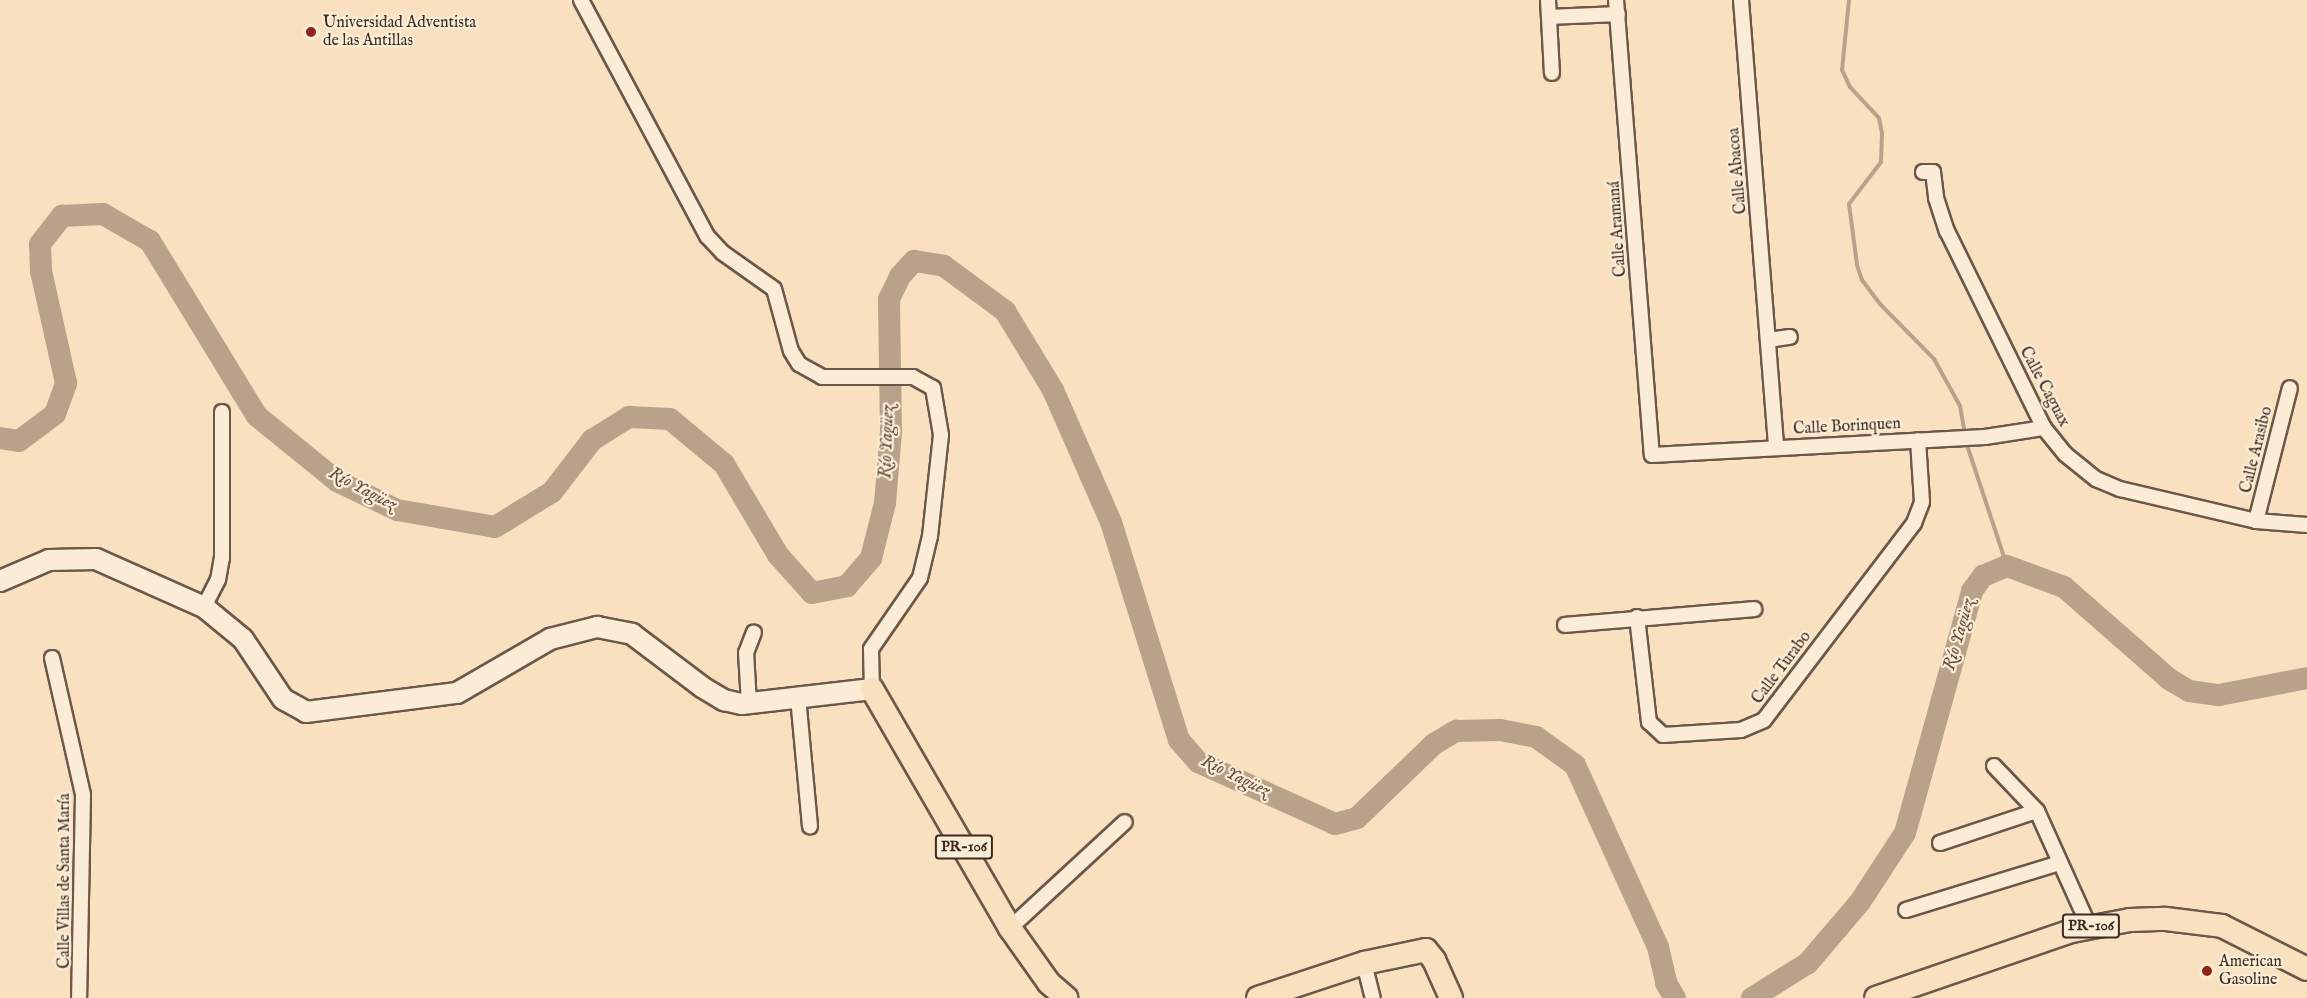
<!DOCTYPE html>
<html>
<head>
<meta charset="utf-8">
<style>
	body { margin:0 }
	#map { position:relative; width:2307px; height:998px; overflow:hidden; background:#f9e1bf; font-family:"IM FELL English",serif }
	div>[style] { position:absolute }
	.stream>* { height:4px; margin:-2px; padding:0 2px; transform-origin:2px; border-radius:2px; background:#b8a38a }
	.river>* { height:22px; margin:-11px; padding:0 11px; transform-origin:11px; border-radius:11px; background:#b8a38a }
	.roads { filter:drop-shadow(2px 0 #6a584a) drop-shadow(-2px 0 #6a584a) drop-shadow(0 2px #6a584a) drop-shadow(0 -2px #6a584a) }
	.street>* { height:14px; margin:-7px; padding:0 7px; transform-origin:7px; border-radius:7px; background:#fbecd5 }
	.secondary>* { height:20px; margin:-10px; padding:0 10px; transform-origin:10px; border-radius:10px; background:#fbecd5 }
	.primary>* { height:22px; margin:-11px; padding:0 11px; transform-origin:11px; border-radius:11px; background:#f9e1bf }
	.dots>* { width:16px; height:16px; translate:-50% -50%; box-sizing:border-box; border:3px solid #fbecd5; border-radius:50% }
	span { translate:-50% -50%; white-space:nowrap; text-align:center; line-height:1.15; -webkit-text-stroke:4.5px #fbecd5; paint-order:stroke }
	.shield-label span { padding:2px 4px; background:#fbecd5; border:2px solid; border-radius:4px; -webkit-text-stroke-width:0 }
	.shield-label { font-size:15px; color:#3b2b23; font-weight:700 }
	.poi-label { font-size:16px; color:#3b2b23 }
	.left { translate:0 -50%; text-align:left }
	.street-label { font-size:16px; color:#3b2b23 }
	.water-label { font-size:18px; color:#604f42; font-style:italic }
</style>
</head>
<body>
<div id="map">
	<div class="stream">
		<div style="left:1849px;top:0;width:70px;rotate:95.7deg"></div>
		<div style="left:1842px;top:70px;width:19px;rotate:65deg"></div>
		<div style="left:1850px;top:87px;width:42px;rotate:46.9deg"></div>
		<div style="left:1879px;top:118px;width:16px;rotate:79deg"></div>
		<div style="left:1882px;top:134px;width:28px;rotate:92deg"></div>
		<div style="left:1881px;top:162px;width:53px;rotate:127.3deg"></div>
		<div style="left:1849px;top:204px;width:62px;rotate:82.5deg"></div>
		<div style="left:1857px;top:265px;width:16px;rotate:72deg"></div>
		<div style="left:1862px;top:280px;width:30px;rotate:53deg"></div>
		<div style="left:1880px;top:304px;width:77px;rotate:45.5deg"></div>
		<div style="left:1934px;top:359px;width:54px;rotate:61deg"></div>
		<div style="left:1960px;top:406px;width:29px;rotate:80deg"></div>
		<div style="left:1966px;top:442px;width:131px;rotate:71.7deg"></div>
	</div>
	<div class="river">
		<div style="left:0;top:438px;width:19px;rotate:9deg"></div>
		<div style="left:19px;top:441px;width:45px;rotate:-36.9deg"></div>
		<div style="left:55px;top:414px;width:33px;rotate:-70deg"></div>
		<div style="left:66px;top:383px;width:115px;rotate:-102.6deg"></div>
		<div style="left:41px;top:271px;width:27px;rotate:-92deg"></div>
		<div style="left:40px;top:244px;width:36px;rotate:-52deg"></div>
		<div style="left:62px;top:216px;width:41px;rotate:-2.8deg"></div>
		<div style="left:103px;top:214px;width:54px;rotate:29.9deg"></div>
		<div style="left:150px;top:241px;width:205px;rotate:58.6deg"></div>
		<div style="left:257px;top:416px;width:103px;rotate:39.1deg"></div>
		<div style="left:337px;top:481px;width:67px;rotate:25.8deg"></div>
		<div style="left:397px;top:510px;width:99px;rotate:9.8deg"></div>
		<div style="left:495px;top:527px;width:67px;rotate:-31.6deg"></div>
		<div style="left:552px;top:492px;width:66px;rotate:-52.4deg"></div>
		<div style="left:592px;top:440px;width:44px;rotate:-31.9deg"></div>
		<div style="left:629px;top:417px;width:41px;rotate:2.8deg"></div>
		<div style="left:670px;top:419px;width:70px;rotate:39.8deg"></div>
		<div style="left:724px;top:464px;width:106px;rotate:59.3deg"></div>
		<div style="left:778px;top:555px;width:51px;rotate:48.2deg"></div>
		<div style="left:812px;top:593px;width:36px;rotate:-11deg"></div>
		<div style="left:847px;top:586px;width:37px;rotate:-49deg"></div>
		<div style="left:871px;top:558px;width:57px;rotate:-75.7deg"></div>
		<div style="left:885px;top:503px;width:72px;rotate:-85.2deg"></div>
		<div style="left:891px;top:431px;width:132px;rotate:-90.9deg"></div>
		<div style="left:889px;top:299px;width:25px;rotate:-64deg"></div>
		<div style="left:900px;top:276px;width:21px;rotate:-47deg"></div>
		<div style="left:914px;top:261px;width:30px;rotate:9deg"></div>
		<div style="left:944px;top:266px;width:76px;rotate:36.4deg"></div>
		<div style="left:1005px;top:311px;width:92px;rotate:58.7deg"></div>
		<div style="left:1053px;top:390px;width:144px;rotate:66.3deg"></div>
		<div style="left:1111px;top:522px;width:228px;rotate:72.7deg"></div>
		<div style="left:1179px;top:740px;width:29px;rotate:49deg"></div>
		<div style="left:1198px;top:762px;width:150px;rotate:24.3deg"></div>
		<div style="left:1335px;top:824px;width:23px;rotate:-15deg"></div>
		<div style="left:1357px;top:818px;width:107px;rotate:-43.9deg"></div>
		<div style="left:1434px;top:744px;width:26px;rotate:-31deg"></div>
		<div style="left:1456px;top:731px;width:44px;rotate:-1.3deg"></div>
		<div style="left:1500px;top:730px;width:37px;rotate:11deg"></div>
		<div style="left:1536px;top:737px;width:48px;rotate:35.7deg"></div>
		<div style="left:1575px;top:765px;width:200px;rotate:65.5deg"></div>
		<div style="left:1658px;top:947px;width:37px;rotate:77deg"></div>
		<div style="left:1666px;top:983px;width:17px;rotate:59deg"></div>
		<div style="left:1752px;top:998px;width:66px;rotate:-32deg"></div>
		<div style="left:1808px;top:963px;width:80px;rotate:-49.6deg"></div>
		<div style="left:1860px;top:902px;width:82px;rotate:-56.9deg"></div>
		<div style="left:1905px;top:833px;width:251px;rotate:-74.5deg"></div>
		<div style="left:1972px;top:591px;width:19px;rotate:-54deg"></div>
		<div style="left:1983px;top:576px;width:26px;rotate:-23deg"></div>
		<div style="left:2007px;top:566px;width:61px;rotate:20.2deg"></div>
		<div style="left:2064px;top:587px;width:140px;rotate:41.2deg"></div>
		<div style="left:2169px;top:679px;width:23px;rotate:31deg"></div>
		<div style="left:2189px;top:691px;width:30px;rotate:8deg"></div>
		<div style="left:2219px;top:695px;width:90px;rotate:-10.9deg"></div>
	</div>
	<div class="roads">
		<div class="street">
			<div style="left:581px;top:0;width:268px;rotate:61.9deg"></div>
			<div style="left:707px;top:236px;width:23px;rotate:47deg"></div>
			<div style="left:723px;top:253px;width:62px;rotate:35.2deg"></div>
			<div style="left:774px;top:289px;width:64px;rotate:74.7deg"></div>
			<div style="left:791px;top:351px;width:15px;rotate:58deg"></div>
			<div style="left:799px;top:364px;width:26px;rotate:29deg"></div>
			<div style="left:822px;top:377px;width:91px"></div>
			<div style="left:913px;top:377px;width:23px;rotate:29deg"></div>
			<div style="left:933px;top:388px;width:48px;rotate:80.3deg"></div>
			<div style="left:941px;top:435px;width:102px;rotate:96.2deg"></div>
			<div style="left:930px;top:536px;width:43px;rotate:103.4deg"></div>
			<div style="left:920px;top:578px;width:86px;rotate:124.6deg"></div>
			<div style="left:871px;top:649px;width:40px;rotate:88.6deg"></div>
			<div style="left:1548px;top:0;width:73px;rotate:86.9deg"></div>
			<div style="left:1616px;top:0;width:456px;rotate:85.5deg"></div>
			<div style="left:1652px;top:455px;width:333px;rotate:-3.1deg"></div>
			<div style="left:1985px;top:437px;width:60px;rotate:-8.7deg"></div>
			<div style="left:1741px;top:0;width:448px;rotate:85.5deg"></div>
			<div style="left:1549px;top:17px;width:69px;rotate:-2.5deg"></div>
			<div style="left:1923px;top:172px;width:10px"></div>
			<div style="left:1933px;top:172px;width:26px;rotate:83deg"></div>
			<div style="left:1936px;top:198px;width:35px;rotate:72deg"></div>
			<div style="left:1947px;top:231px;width:220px;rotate:63.8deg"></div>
			<div style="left:2044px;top:428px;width:33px;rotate:51deg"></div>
			<div style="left:2065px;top:454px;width:40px;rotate:39deg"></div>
			<div style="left:2096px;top:479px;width:26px;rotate:23deg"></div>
			<div style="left:2120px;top:489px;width:140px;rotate:13.2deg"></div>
			<div style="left:2256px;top:521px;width:51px;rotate:4.5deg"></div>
			<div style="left:1768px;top:340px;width:22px;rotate:-8deg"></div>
			<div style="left:2256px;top:521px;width:137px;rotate:-75.7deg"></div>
			<div style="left:204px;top:607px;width:30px;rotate:-63deg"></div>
			<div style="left:218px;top:580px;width:22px;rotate:-80deg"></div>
			<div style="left:222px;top:558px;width:146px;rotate:-90deg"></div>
			<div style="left:1637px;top:617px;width:106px;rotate:83.5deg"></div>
			<div style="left:1649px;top:722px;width:19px;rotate:43deg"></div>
			<div style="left:1663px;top:735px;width:78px;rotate:-3.7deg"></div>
			<div style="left:1741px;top:730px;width:25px;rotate:-23deg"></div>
			<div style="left:1764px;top:720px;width:248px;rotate:-52.7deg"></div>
			<div style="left:1914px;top:523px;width:22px;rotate:-69deg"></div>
			<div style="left:1922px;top:502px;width:62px;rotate:-93.7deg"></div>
			<div style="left:1565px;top:625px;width:190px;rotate:-4.8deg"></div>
			<div style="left:52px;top:658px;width:140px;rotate:77.2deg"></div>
			<div style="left:83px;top:795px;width:203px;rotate:91.1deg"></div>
			<div style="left:798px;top:697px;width:130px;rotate:84.7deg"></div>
			<div style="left:749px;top:703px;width:50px;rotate:-93.4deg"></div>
			<div style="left:746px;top:653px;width:22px;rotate:-69deg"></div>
			<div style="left:1994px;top:766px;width:62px;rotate:46.3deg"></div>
			<div style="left:2037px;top:811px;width:126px;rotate:65.7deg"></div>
			<div style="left:1940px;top:843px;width:102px;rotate:-18.3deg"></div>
			<div style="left:1906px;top:910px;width:161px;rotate:-17deg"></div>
			<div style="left:1010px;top:928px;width:156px;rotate:-42.7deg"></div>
			<div style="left:1364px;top:963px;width:36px;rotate:76deg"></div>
		</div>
		<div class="secondary">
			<div style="left:0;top:581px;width:53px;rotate:-23.2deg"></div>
			<div style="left:49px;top:560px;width:47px;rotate:-1.2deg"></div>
			<div style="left:96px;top:559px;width:118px;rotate:24deg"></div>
			<div style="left:204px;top:607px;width:50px;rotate:39.4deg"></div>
			<div style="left:243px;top:639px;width:72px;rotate:56.3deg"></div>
			<div style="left:283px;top:699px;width:26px;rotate:29deg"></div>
			<div style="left:306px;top:712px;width:152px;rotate:-7.2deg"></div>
			<div style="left:457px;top:693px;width:108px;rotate:-30.1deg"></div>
			<div style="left:550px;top:639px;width:49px;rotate:-14.3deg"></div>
			<div style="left:597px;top:627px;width:36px;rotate:11deg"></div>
			<div style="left:632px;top:634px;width:88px;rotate:37.1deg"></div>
			<div style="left:702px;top:687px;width:26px;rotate:31deg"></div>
			<div style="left:724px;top:700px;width:18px;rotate:13deg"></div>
			<div style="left:742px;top:704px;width:131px;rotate:-6.6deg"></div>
		</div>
		<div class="primary">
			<div style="left:872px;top:689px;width:276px;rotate:60deg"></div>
			<div style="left:1010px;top:928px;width:67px;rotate:54.7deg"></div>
			<div style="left:1049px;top:983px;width:23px;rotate:41deg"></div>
			<div style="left:1258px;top:998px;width:112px;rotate:-18.3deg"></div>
			<div style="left:1364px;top:963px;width:63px;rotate:-11.8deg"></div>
			<div style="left:1426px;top:950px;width:13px;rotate:51deg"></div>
			<div style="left:1434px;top:960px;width:42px;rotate:65.9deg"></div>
			<div style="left:1876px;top:998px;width:207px;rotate:-18.9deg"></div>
			<div style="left:2072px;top:931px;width:59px;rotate:-10.7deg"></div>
			<div style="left:2130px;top:920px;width:36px;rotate:-2deg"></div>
			<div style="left:2166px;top:919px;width:56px;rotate:7.1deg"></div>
			<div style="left:2222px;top:926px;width:95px;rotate:26.8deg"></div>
		</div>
	</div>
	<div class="dots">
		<div style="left:311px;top:32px;background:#8f2418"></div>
		<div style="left:2207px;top:971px;background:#8f2418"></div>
	</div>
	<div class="shield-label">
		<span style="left:964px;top:847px">PR-106</span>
		<span style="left:2091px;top:926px">PR-106</span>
	</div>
	<div class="poi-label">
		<span class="left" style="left:323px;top:32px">Universidad Adventista<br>de las Antillas</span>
		<span class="left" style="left:2219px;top:971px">American<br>Gasoline</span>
	</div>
	<div class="street-label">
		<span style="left:1738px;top:171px;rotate:-95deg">Calle Abacoa</span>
		<span style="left:1618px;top:229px;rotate:-94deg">Calle Aramaná</span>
		<span style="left:2044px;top:387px;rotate:62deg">Calle Caguax</span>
		<span style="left:1847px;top:427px;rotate:-3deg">Calle Borinquen</span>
		<span style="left:2257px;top:450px;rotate:-76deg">Calle Arasibo</span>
		<span style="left:1782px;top:668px;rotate:-53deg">Calle Turabo</span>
		<span style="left:65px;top:881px;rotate:-90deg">Calle Villas de Santa María</span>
	</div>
	<div class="water-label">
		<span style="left:888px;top:442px;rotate:-88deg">Río Yagüez</span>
		<span style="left:362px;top:490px;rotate:28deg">Río Yagüez</span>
		<span style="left:1960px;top:635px;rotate:-74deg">Río Yagüez</span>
		<span style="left:1235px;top:777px;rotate:26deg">Río Yagüez</span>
	</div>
</div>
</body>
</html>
